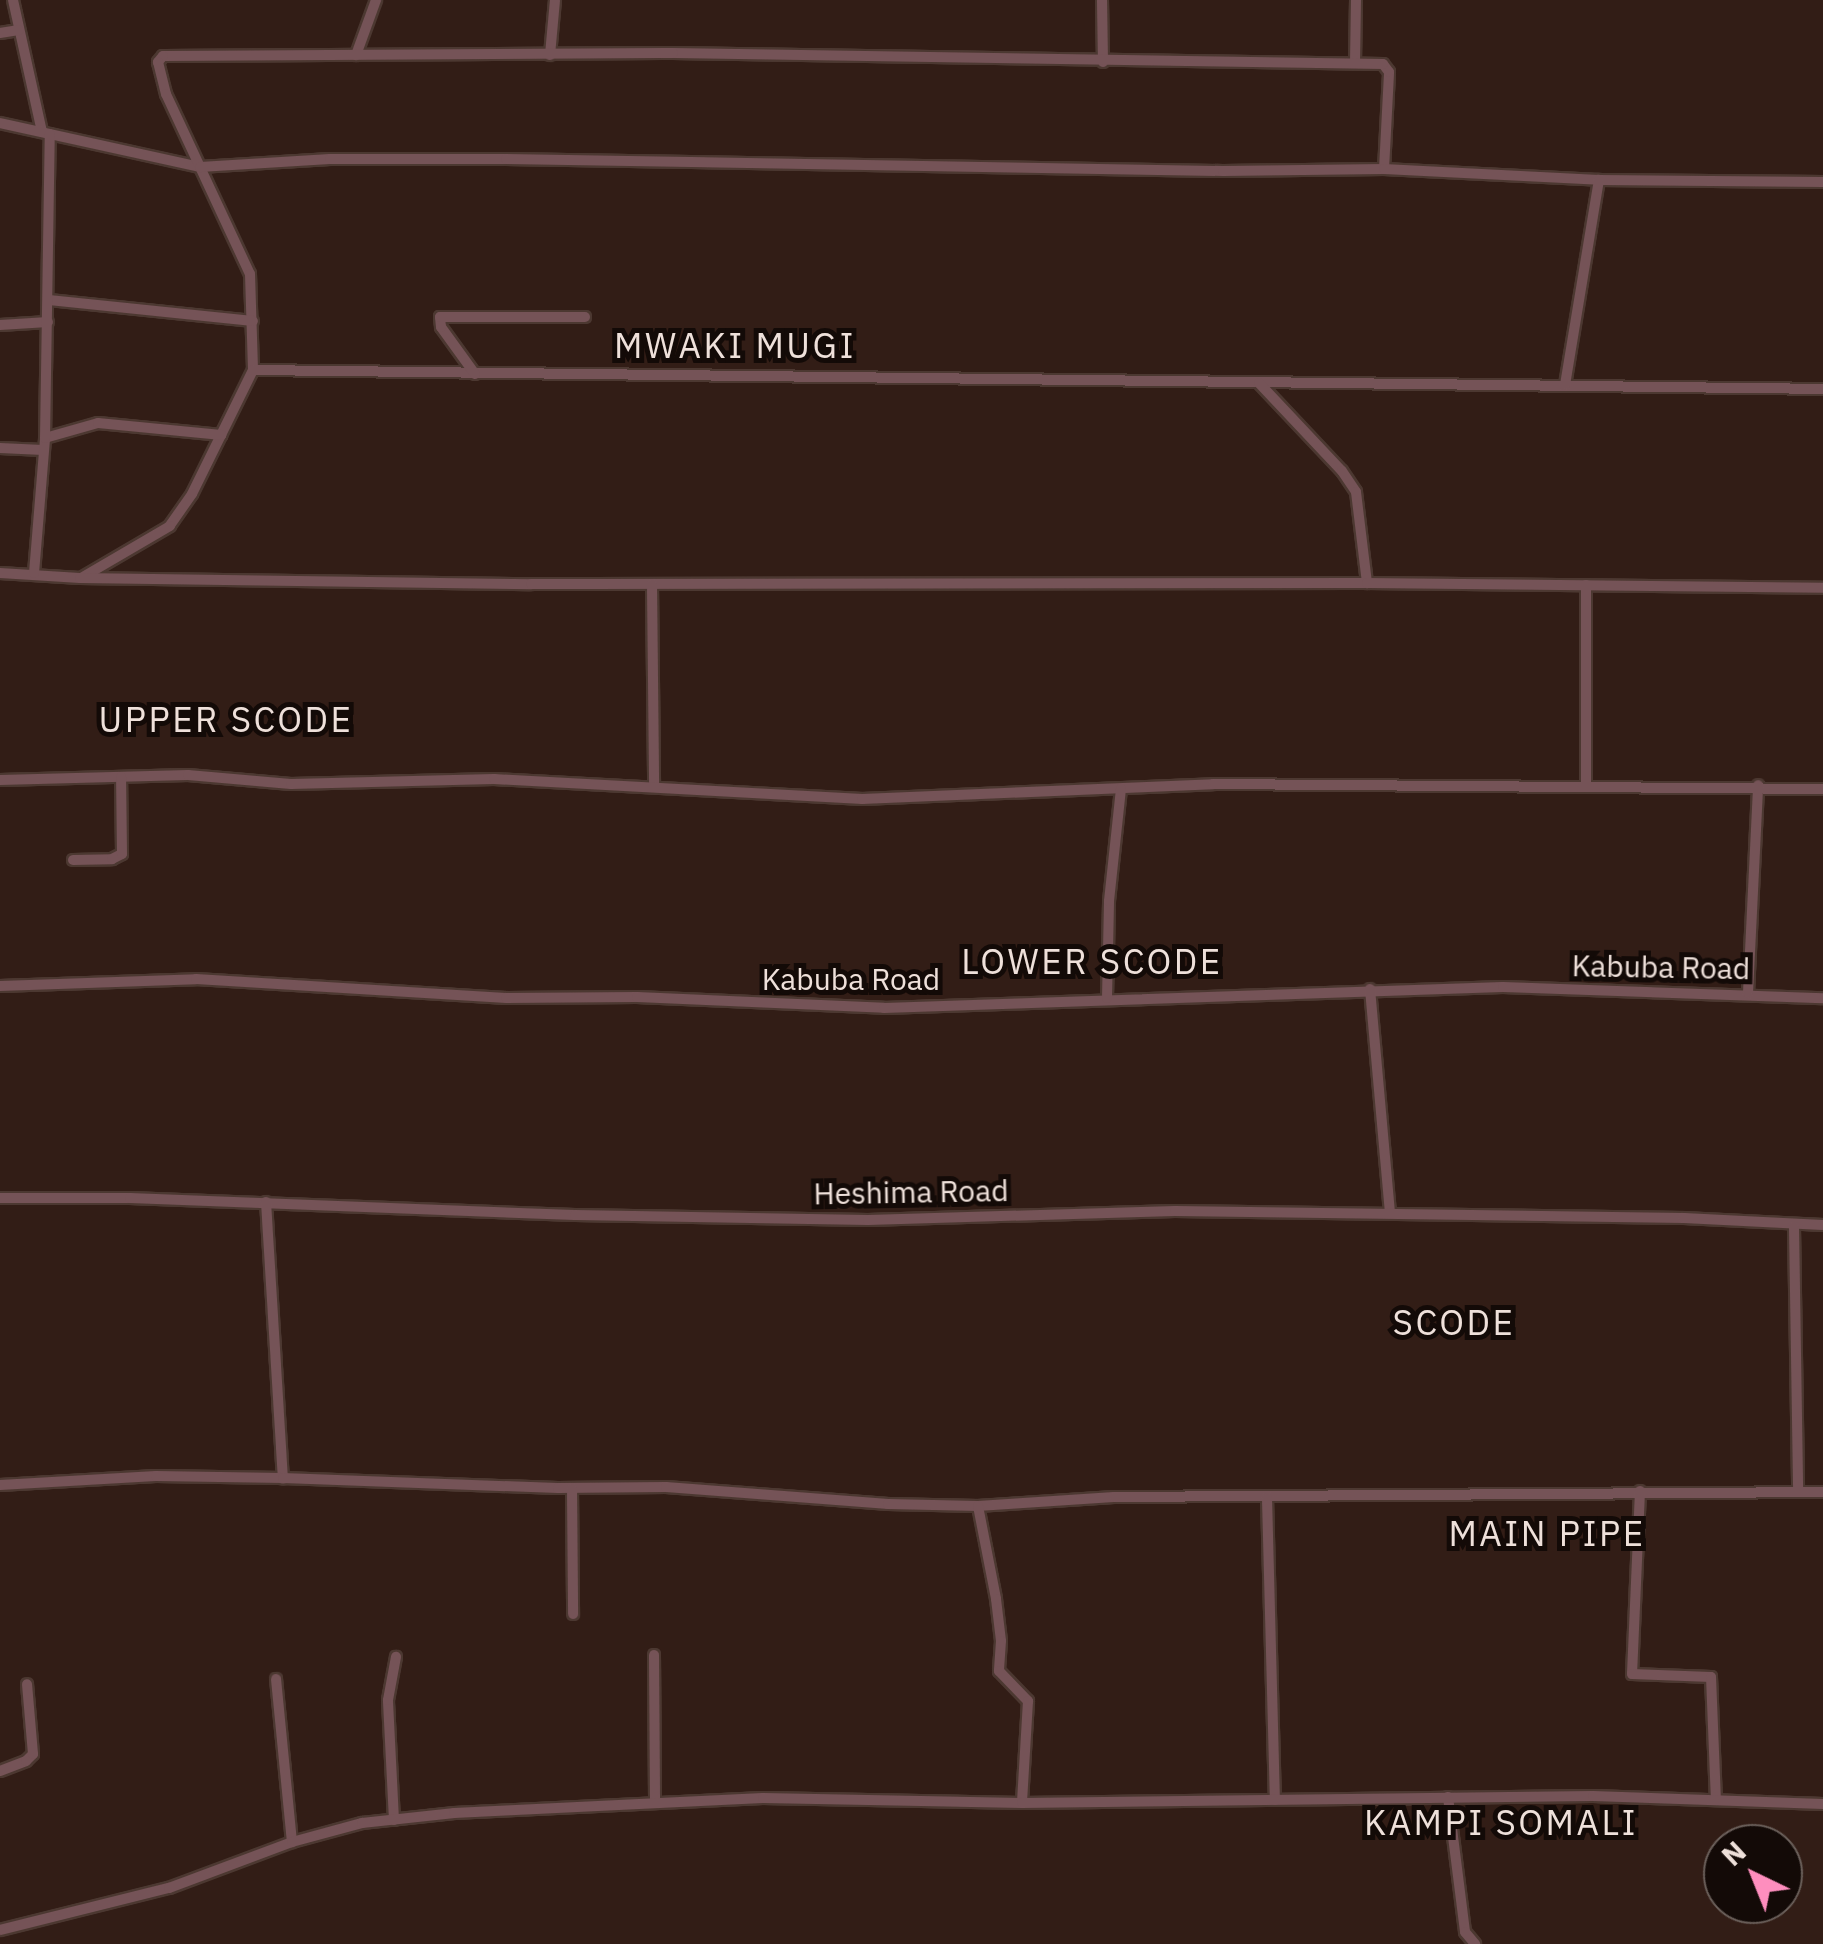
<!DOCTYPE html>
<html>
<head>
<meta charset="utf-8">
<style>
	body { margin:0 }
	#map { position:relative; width:1823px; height:1944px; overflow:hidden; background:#321d16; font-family:"IBM Plex Sans",sans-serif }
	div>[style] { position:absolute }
	.roads { filter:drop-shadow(2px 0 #4c3831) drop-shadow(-2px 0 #4c3831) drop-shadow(0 2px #4c3831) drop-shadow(0 -2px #4c3831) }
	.street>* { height:10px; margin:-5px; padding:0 5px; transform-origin:5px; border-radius:5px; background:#755357 }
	span { translate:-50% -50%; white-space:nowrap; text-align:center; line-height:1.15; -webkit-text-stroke:10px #130a07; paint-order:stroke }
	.street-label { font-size:30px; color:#eee0da }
	.quarter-label { font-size:35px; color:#eee0da; letter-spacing:2.5px }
	.north { position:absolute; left:1703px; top:1824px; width:100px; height:100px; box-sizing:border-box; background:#130a07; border:2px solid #6b605b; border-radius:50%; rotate:317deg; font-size:28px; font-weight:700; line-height:40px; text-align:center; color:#eee0da }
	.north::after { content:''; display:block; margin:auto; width:35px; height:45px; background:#fe8ebe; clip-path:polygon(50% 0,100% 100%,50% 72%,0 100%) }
</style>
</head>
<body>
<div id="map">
	<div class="roads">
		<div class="street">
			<div style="left:13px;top:0;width:135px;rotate:77.6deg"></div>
			<div style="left:1102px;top:0;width:62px;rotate:89.1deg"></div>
			<div style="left:0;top:33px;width:19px;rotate:-9deg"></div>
			<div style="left:356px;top:55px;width:59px;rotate:-70deg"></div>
			<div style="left:550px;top:55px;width:55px;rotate:-84.8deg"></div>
			<div style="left:1355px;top:63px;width:63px;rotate:-89.1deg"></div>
			<div style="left:0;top:123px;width:205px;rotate:12.4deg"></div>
			<div style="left:200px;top:167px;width:118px;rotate:65deg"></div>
			<div style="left:250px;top:274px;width:96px;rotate:88.2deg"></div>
			<div style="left:253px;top:370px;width:138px;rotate:116.2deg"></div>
			<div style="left:192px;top:494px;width:39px;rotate:125deg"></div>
			<div style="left:170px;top:526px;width:103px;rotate:149.7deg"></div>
			<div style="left:1384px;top:169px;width:97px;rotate:-87deg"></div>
			<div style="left:1389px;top:72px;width:10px;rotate:-127deg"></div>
			<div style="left:1383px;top:64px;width:710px;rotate:-179.11deg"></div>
			<div style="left:673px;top:53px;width:510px;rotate:179.66deg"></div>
			<div style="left:163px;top:56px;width:8px;rotate:130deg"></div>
			<div style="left:158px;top:62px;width:33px;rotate:76deg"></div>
			<div style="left:166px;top:94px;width:81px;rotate:65deg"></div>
			<div style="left:200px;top:167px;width:130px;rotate:-3.5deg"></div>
			<div style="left:330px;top:159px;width:176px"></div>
			<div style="left:506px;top:159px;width:717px;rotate:0.96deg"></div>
			<div style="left:1223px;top:171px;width:161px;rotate:-0.7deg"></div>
			<div style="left:1384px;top:169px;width:215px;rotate:2.9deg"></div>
			<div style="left:1599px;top:180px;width:224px;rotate:0.5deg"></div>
			<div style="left:49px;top:300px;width:205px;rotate:5.9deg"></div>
			<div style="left:0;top:325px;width:48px;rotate:-3.6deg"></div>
			<div style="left:253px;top:370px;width:1570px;rotate:0.69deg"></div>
			<div style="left:475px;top:374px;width:58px;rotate:-125.9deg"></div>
			<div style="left:441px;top:327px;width:10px;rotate:-96deg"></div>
			<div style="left:440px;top:317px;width:145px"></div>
			<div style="left:1259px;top:383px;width:121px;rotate:46.7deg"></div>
			<div style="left:1342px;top:471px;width:25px;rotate:56deg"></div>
			<div style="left:1356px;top:492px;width:92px;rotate:83.1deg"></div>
			<div style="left:1565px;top:385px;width:208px;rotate:-80.6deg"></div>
			<div style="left:45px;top:438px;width:55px;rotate:-15.8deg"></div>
			<div style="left:98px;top:423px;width:124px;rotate:5.6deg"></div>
			<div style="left:0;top:448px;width:43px;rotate:2.7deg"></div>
			<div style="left:0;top:573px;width:80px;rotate:3.6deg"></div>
			<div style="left:80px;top:578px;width:451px;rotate:0.8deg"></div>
			<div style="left:531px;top:584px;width:836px;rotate:-0.07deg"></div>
			<div style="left:1367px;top:583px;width:456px;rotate:0.6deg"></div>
			<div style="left:34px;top:573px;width:135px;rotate:-85.3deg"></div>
			<div style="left:45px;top:438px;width:304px;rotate:-89.1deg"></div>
			<div style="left:652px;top:584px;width:202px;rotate:89.4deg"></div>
			<div style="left:1586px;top:585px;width:201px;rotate:90deg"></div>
			<div style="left:0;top:780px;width:188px;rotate:-1.5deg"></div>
			<div style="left:188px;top:775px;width:103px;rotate:5deg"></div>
			<div style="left:291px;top:784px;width:203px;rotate:-1.4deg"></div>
			<div style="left:494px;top:779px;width:369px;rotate:3.1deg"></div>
			<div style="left:862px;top:799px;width:351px;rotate:-2.4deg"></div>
			<div style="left:1213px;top:784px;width:610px;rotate:0.47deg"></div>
			<div style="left:73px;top:860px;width:39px;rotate:-1deg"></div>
			<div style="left:112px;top:859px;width:11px;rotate:-27deg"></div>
			<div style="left:122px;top:854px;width:77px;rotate:-90.7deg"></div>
			<div style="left:0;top:986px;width:196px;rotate:-2deg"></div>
			<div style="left:196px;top:979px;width:311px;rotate:3.5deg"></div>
			<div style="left:506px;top:998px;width:131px;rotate:-0.4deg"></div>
			<div style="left:637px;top:997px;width:247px;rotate:2.5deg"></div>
			<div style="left:884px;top:1008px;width:619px;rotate:-1.94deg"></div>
			<div style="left:1503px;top:987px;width:320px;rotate:2deg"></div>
			<div style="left:1370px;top:989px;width:225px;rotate:84.9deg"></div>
			<div style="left:1748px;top:993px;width:208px;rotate:-87.2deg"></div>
			<div style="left:1107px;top:998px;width:97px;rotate:-88.8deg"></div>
			<div style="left:1109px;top:901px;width:113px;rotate:-83.9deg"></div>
			<div style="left:0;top:1198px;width:130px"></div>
			<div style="left:130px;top:1198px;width:445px;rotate:2.2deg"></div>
			<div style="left:575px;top:1215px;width:293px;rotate:1deg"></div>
			<div style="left:868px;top:1220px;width:307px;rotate:-1.7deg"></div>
			<div style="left:1175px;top:1211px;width:509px;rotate:0.79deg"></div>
			<div style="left:1684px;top:1218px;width:139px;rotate:2.9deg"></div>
			<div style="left:266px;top:1202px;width:277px;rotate:86.5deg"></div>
			<div style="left:1794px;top:1227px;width:263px;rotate:89.1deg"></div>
			<div style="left:0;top:1485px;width:156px;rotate:-3.3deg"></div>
			<div style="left:156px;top:1476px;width:127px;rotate:0.9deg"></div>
			<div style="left:283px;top:1478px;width:275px;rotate:2.1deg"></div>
			<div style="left:558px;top:1488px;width:108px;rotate:-0.5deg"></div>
			<div style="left:666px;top:1487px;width:223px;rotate:4.4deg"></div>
			<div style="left:888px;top:1504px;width:90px;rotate:1.3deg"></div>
			<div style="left:978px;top:1506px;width:136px;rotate:-3.8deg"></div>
			<div style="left:1114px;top:1497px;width:709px;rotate:-0.4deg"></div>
			<div style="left:572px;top:1488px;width:126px;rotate:89.5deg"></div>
			<div style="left:1640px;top:1491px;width:183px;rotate:92.5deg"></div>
			<div style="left:1632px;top:1674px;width:79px;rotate:2.2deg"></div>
			<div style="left:1711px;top:1677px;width:123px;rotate:87.7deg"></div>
			<div style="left:1267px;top:1498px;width:302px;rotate:88.5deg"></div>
			<div style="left:978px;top:1506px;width:95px;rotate:79deg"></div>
			<div style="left:996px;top:1599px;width:42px;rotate:83.2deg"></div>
			<div style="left:1001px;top:1641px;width:30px;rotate:94deg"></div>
			<div style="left:999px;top:1671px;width:42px;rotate:46deg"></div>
			<div style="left:1028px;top:1701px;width:102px;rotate:93.4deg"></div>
			<div style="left:654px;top:1655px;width:147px;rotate:89.6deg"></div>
			<div style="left:276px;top:1679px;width:164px;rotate:84.4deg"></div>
			<div style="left:0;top:1771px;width:28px;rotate:-21deg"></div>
			<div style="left:26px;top:1761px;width:10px;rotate:-45deg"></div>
			<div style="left:33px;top:1754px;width:70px;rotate:-94.9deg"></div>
			<div style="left:1448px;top:1797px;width:136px;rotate:82.8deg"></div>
			<div style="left:1465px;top:1932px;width:16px;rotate:50deg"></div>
			<div style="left:394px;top:1820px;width:120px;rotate:-92.9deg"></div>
			<div style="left:388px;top:1700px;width:44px;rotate:-79.5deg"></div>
			<div style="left:0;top:1930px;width:174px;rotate:-14deg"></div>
			<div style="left:169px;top:1888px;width:131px;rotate:-20.5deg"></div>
			<div style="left:292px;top:1842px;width:73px;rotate:-15.2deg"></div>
			<div style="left:362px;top:1823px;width:93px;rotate:-6.2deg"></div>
			<div style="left:454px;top:1813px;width:309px;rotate:-2.8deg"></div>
			<div style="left:763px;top:1798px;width:259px;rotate:1.1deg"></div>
			<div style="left:1022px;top:1803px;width:571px;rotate:-0.7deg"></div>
			<div style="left:1593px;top:1796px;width:230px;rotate:2deg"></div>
		</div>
	</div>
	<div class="street-label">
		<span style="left:1661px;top:967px;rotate:1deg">Kabuba Road</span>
		<span style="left:851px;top:979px">Kabuba Road</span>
		<span style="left:911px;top:1192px;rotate:-1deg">Heshima Road</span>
	</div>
	<div class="quarter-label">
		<span style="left:735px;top:345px">MWAKI MUGI</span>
		<span style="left:226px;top:719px">UPPER SCODE</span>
		<span style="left:1092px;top:961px">LOWER SCODE</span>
		<span style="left:1454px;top:1322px">SCODE</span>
		<span style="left:1547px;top:1533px">MAIN PIPE</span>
		<span style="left:1501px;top:1822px">KAMPI SOMALI</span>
	</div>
	<div class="north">N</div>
</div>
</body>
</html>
